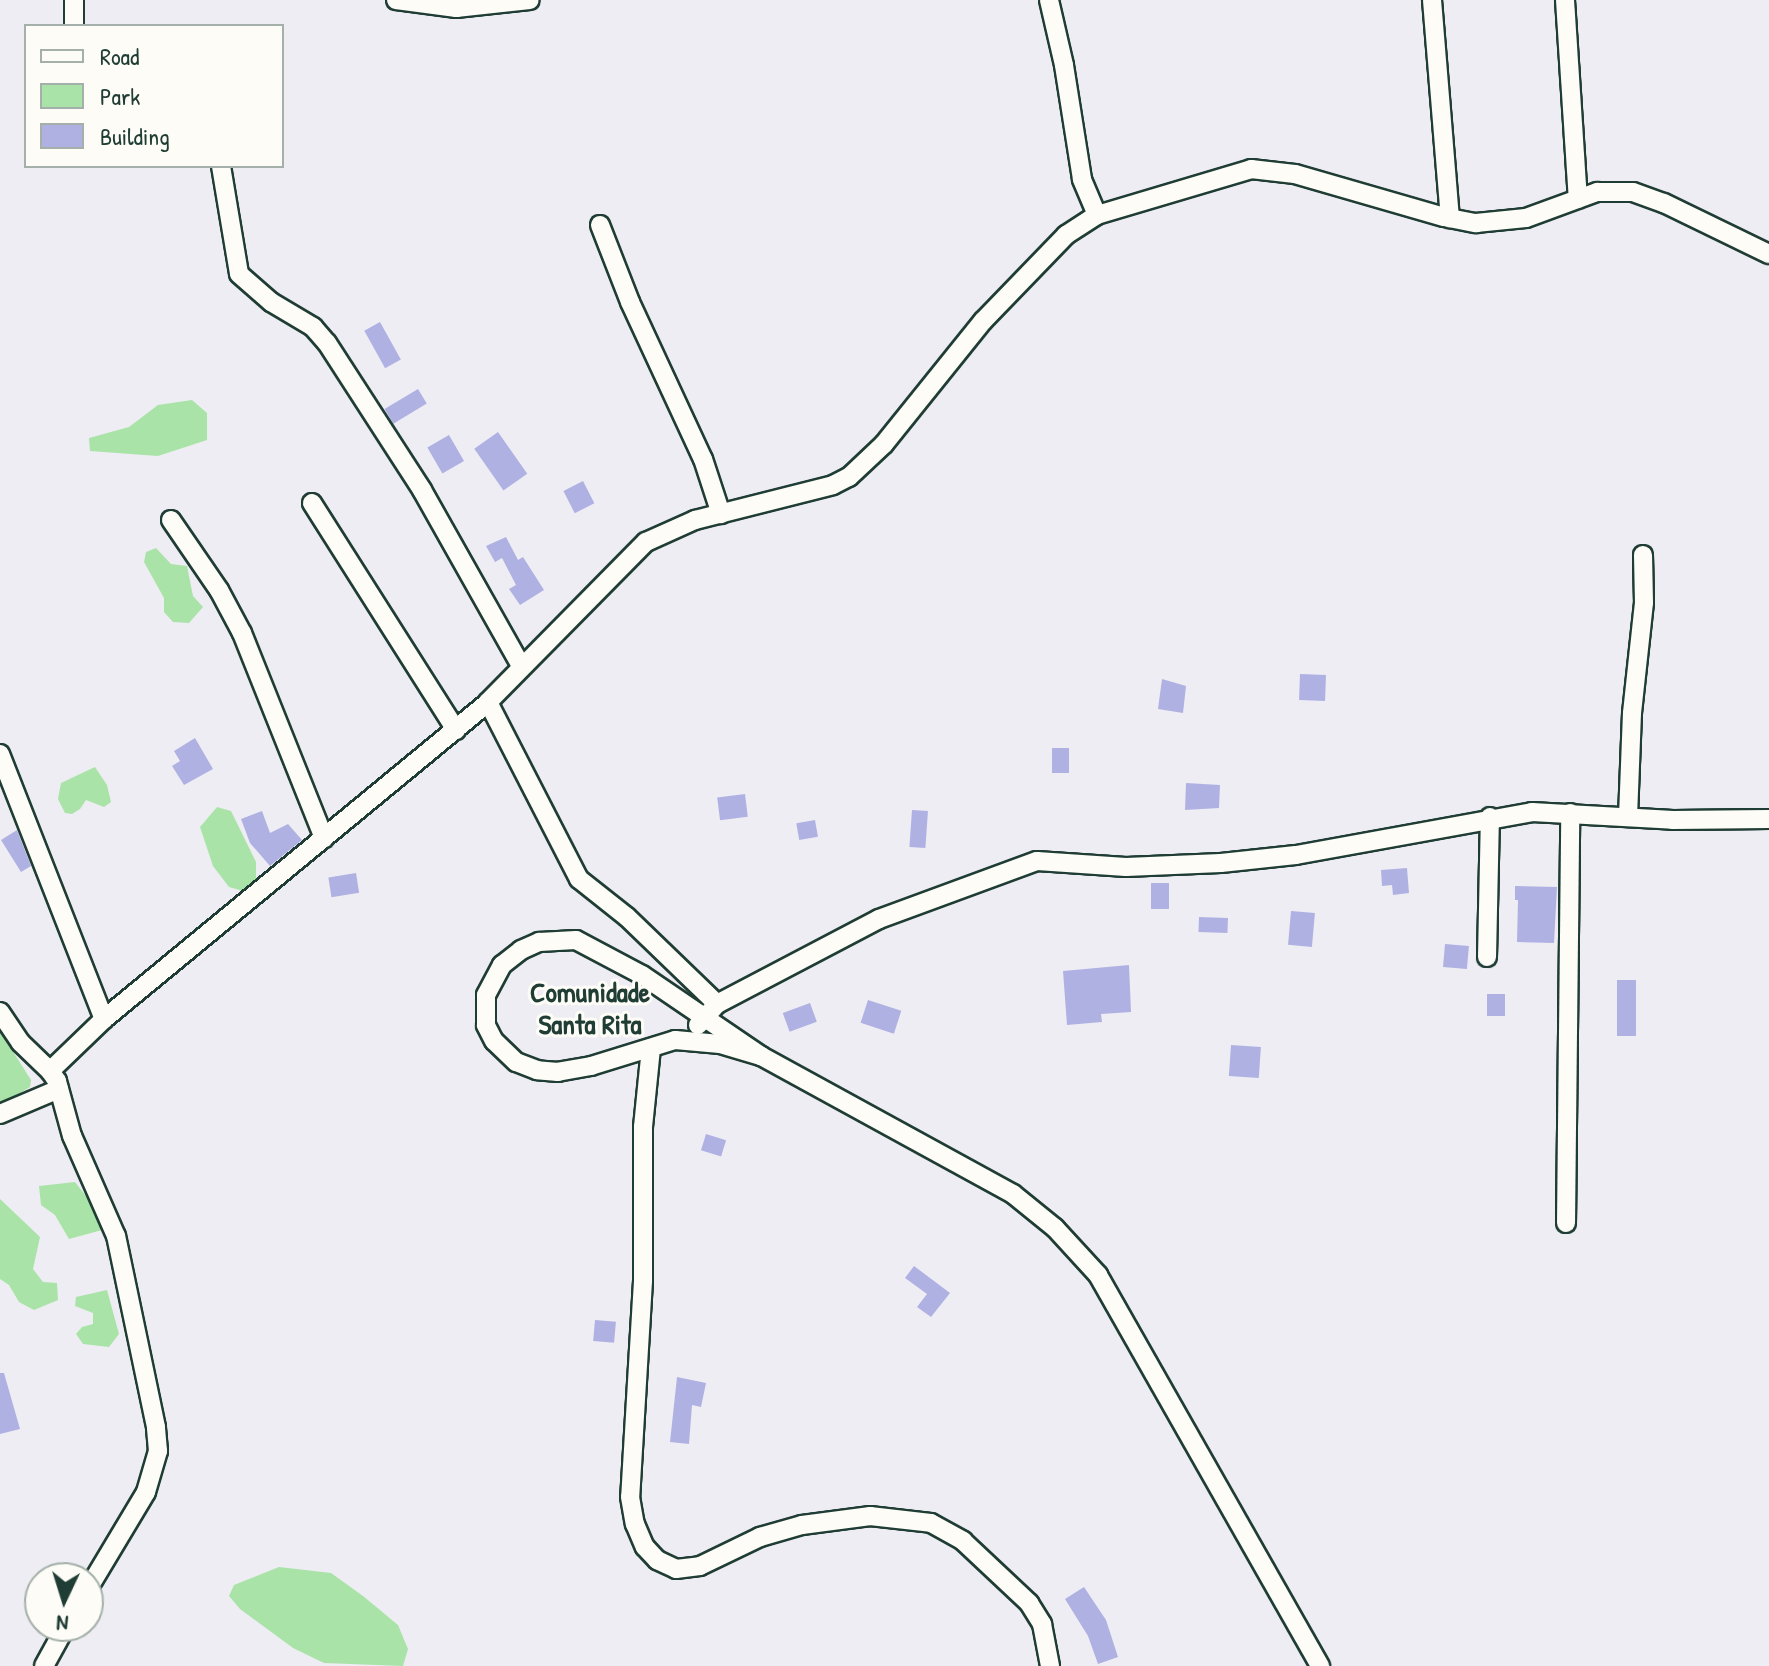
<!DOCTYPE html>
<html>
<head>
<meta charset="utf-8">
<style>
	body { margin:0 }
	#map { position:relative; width:1769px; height:1666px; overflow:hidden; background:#eeedf3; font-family:"Patrick Hand",sans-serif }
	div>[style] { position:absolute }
	.green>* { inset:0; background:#a9e3a8 }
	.building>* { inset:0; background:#b0b1e3; transform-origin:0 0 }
	.roads { filter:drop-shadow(2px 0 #1f3d34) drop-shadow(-2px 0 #1f3d34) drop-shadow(0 2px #1f3d34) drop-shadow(0 -2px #1f3d34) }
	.street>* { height:18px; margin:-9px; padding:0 9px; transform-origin:9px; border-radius:9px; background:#fdfcf7 }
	span { translate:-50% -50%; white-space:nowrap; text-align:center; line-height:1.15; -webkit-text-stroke:6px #fdfcf7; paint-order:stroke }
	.quarter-label { font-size:28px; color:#1f3d34; font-weight:700 }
	.legend { position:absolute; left:24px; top:24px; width:260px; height:144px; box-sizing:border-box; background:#fdfcf7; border:2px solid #a4b0a9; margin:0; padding:10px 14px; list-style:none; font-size:24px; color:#1f3d34 }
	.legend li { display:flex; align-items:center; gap:16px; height:40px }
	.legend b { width:40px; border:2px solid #a4b0a9 }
	.north { position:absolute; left:24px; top:1562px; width:80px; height:80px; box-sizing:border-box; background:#fdfcf7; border:2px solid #a4b0a9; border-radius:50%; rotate:184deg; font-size:22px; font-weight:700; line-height:32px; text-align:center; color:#1f3d34 }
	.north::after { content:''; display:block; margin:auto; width:28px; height:36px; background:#1f3d34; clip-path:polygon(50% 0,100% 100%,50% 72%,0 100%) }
</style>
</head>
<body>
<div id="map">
	<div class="green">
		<div style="clip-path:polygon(192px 400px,207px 413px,207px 440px,158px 456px,90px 451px,89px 438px,129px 427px,158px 405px)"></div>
		<div style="clip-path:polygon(156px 548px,171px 564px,187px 566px,193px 596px,203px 607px,189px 623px,173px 622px,164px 612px,164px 598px,144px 562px,146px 552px)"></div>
		<div style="clip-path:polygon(95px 767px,107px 785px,111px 802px,104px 807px,86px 800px,80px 809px,72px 814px,65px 813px,58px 799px,61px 783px)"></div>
		<div style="clip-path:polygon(217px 807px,231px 811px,256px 862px,256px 880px,243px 891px,229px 887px,213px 866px,200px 827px)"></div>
		<div style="clip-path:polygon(0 1031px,31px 1080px,30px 1087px,0 1105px)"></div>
		<div style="clip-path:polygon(75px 1182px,97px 1210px,102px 1230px,69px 1239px,55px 1215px,41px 1205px,39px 1186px)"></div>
		<div style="clip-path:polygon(0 1199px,40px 1237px,33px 1269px,43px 1282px,57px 1283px,58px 1300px,34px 1310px,19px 1302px,9px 1285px,0 1279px)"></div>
		<div style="clip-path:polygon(107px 1290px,119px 1334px,109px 1347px,83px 1344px,76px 1334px,82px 1327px,93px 1324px,93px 1313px,75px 1306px,76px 1297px)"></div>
		<div style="clip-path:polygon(279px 1567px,331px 1573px,363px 1596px,398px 1625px,408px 1649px,403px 1666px,324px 1663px,293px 1648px,240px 1609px,229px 1596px,234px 1585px)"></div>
	</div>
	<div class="building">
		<div style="left:380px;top:322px;width:43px;height:18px;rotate:61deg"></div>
		<div style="left:418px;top:389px;width:17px;height:39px;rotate:59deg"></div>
		<div style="left:498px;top:432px;width:51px;height:29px;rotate:55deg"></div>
		<div style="left:449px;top:435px;width:30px;height:25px;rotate:60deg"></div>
		<div style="left:583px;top:481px;width:25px;height:22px;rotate:63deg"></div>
		<div style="clip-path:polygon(506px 537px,518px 560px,523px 557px,544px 590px,520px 605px,509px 589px,516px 585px,502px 558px,495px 562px,486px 546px)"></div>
		<div style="left:1300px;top:674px;width:26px;height:26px;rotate:2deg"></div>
		<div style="clip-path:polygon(1162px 679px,1186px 686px,1183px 713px,1158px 709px)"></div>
		<div style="clip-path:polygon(195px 738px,213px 769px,184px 785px,172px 766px,180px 761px,174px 751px)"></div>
		<div style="left:1052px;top:748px;width:17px;height:25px"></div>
		<div style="clip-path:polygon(1186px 783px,1220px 785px,1219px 808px,1185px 810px)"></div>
		<div style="left:745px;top:794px;width:23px;height:28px;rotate:83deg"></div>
		<div style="left:912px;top:810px;width:16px;height:37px;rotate:4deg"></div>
		<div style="clip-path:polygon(262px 811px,270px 833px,288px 824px,302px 840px,270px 866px,250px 843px,241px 819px)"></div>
		<div style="left:815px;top:820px;width:17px;height:19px;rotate:80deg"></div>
		<div style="clip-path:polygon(17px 830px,31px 866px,21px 872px,1px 840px)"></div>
		<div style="clip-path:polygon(1407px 868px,1409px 893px,1393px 895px,1392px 885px,1382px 886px,1381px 870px)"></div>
		<div style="left:356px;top:873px;width:20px;height:28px;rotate:81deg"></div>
		<div style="left:1151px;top:883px;width:18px;height:26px"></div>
		<div style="clip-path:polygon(1515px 886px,1557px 887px,1554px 943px,1517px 942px,1518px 900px,1515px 900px)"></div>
		<div style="left:1291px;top:911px;width:24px;height:34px;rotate:5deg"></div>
		<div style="left:1199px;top:917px;width:29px;height:15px;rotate:2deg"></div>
		<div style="left:1445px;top:944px;width:24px;height:23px;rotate:5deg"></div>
		<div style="clip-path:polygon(1129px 965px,1131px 1012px,1101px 1014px,1102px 1022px,1067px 1025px,1063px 971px)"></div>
		<div style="left:1617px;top:980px;width:19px;height:56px"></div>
		<div style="left:1487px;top:994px;width:18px;height:22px"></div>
		<div style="left:868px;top:1000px;width:35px;height:24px;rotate:18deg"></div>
		<div style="left:810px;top:1003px;width:20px;height:29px;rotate:70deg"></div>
		<div style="left:1231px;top:1045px;width:30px;height:31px;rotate:4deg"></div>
		<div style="left:706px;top:1134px;width:21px;height:17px;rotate:17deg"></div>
		<div style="clip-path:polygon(914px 1266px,950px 1293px,931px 1317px,917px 1307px,927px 1294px,905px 1278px)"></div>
		<div style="left:595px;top:1320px;width:21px;height:21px;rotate:5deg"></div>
		<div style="clip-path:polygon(0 1373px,4px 1373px,20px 1429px,0 1434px)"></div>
		<div style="clip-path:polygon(677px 1377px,706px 1383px,701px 1407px,692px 1405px,689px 1444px,670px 1442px)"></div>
		<div style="clip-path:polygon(1084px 1587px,1106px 1620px,1118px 1657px,1098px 1664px,1088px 1636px,1065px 1599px)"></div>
	</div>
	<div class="roads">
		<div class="street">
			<div style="left:74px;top:0;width:26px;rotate:90deg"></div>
			<div style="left:396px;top:0;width:61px;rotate:7.6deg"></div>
			<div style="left:456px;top:8px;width:74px;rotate:-6.2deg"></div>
			<div style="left:1432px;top:0;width:219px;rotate:85.3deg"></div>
			<div style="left:1565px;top:0;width:199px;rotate:86.3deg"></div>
			<div style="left:221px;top:166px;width:109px;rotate:80.5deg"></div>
			<div style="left:239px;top:274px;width:43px;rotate:41.2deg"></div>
			<div style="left:271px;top:302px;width:49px;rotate:30.8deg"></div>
			<div style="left:313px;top:327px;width:21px;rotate:49deg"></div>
			<div style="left:327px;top:343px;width:175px;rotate:57.1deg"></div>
			<div style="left:422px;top:490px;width:202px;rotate:60.6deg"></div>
			<div style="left:1097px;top:215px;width:161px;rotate:-16.6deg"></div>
			<div style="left:1251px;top:169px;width:44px;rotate:6.5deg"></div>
			<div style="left:1295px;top:174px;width:155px;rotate:16.1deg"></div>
			<div style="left:1444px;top:217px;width:33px;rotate:11deg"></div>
			<div style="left:1476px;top:223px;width:50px;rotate:-5.7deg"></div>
			<div style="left:1526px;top:218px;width:76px;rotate:-20.1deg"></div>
			<div style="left:1597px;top:192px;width:36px"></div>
			<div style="left:1633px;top:192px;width:33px;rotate:20deg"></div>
			<div style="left:1664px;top:203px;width:117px;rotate:25.9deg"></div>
			<div style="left:600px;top:225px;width:83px;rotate:68.7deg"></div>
			<div style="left:630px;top:302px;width:173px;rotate:65.1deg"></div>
			<div style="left:703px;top:459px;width:58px;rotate:71.9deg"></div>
			<div style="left:312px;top:503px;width:269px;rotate:57.6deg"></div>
			<div style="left:171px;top:520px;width:85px;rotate:55.6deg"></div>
			<div style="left:219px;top:590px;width:49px;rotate:61.9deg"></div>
			<div style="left:242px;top:633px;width:221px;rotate:68.2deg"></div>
			<div style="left:488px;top:702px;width:199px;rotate:62.8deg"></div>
			<div style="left:579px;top:879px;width:61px;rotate:38.4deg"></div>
			<div style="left:627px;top:917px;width:125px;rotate:44deg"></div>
			<div style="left:0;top:754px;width:285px;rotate:68.6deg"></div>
			<div style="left:1628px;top:817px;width:104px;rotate:-87.8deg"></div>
			<div style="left:1632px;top:713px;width:111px;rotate:-83.8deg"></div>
			<div style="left:1644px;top:603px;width:48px;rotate:-91.2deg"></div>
			<div style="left:1487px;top:957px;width:140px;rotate:-88.8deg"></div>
			<div style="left:0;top:1012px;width:37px;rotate:56deg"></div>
			<div style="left:21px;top:1043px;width:40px;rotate:44deg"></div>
			<div style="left:698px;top:1025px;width:28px;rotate:-48deg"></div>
			<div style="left:717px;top:1004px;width:183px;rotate:-27.7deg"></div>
			<div style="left:879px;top:919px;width:168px;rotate:-20.2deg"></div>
			<div style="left:1037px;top:861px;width:89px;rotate:3.9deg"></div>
			<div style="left:1126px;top:867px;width:95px;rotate:-2.4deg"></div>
			<div style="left:1221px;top:863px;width:75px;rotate:-6.1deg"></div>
			<div style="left:1296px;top:855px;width:240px;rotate:-10.3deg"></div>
			<div style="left:1532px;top:812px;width:141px;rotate:3.2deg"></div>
			<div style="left:1673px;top:820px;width:96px;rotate:-0.6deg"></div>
			<div style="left:651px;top:1048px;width:79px;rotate:95.8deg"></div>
			<div style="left:643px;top:1127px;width:154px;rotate:90deg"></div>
			<div style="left:643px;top:1281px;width:216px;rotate:93.4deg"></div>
			<div style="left:630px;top:1497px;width:27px;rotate:80deg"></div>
			<div style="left:635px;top:1524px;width:25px;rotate:67deg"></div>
			<div style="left:645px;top:1547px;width:18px;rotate:47deg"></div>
			<div style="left:657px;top:1560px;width:21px;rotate:25deg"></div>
			<div style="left:676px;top:1569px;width:24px;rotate:-7deg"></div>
			<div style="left:700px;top:1566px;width:67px;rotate:-25.8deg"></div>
			<div style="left:760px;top:1537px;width:44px;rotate:-15.9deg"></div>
			<div style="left:802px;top:1525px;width:69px;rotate:-7.5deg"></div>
			<div style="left:870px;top:1516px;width:61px;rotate:6.5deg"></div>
			<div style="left:931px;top:1523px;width:37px;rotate:29deg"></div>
			<div style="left:963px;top:1541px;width:91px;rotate:43.2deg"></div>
			<div style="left:1029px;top:1603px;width:25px;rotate:58deg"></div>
			<div style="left:1042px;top:1624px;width:43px;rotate:79.2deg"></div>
			<div style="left:761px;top:1056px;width:43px;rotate:-163.7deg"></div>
			<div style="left:720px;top:1044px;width:45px;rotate:-174.9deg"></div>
			<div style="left:675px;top:1040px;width:88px;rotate:162.8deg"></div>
			<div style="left:591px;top:1066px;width:34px;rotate:170deg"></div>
			<div style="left:558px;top:1072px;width:21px;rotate:-175deg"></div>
			<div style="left:537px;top:1070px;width:22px;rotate:-159deg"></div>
			<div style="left:516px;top:1062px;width:30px;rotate:-136deg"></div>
			<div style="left:494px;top:1041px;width:18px;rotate:-117deg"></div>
			<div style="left:486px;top:1025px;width:30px;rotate:-90deg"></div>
			<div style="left:486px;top:995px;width:34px;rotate:-62deg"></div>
			<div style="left:502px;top:965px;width:24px;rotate:-38deg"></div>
			<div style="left:521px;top:950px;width:20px;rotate:-24deg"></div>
			<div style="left:539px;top:942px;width:37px;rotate:-3deg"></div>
			<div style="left:576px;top:940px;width:75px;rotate:27.9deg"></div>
			<div style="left:642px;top:975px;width:144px;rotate:34.2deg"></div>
			<div style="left:761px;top:1056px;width:287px;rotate:28.7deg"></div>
			<div style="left:1013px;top:1194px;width:54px;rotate:39deg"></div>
			<div style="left:1055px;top:1228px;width:64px;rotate:47.5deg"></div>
			<div style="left:1098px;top:1275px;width:450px;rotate:60.4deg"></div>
			<div style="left:0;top:1114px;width:64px;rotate:-23deg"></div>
			<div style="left:1566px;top:1223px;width:410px;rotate:-89.4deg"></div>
			<div style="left:88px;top:1589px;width:113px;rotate:-59.1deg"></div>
			<div style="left:146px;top:1492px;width:43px;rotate:-73.7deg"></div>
			<div style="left:158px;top:1451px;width:24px;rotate:-95deg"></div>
			<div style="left:156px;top:1427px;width:195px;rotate:-101.8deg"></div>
			<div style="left:116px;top:1236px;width:109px;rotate:-113.7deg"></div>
			<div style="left:72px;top:1136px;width:57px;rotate:-105.3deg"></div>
			<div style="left:57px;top:1081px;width:12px;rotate:-125deg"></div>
			<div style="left:50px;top:1071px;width:75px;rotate:-43.9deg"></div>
			<div style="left:104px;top:1019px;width:498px;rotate:-39.5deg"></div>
			<div style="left:488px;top:702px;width:225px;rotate:-45.4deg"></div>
			<div style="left:646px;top:542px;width:54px;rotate:-24.2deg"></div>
			<div style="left:695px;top:520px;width:142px;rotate:-14.2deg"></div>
			<div style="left:833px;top:485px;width:18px;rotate:-27deg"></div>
			<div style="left:849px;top:477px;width:48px;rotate:-43.3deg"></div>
			<div style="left:884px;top:444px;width:158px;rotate:-51.2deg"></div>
			<div style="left:983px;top:321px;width:120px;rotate:-46deg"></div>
			<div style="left:1066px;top:235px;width:37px;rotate:-33deg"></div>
			<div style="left:1097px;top:215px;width:39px;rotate:-113deg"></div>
			<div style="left:1082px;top:179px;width:115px;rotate:-99deg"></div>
			<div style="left:1064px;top:65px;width:67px;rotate:-103deg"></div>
			<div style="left:44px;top:1666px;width:46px;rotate:-61.2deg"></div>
		</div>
	</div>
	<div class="quarter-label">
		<span style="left:590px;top:1008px">Comunidade<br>Santa Rita</span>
	</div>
	<ul class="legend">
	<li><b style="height:10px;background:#fdfcf7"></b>Road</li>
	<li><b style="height:22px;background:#a9e3a8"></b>Park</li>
	<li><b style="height:22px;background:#b0b1e3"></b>Building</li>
	</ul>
	<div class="north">N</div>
</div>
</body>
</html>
